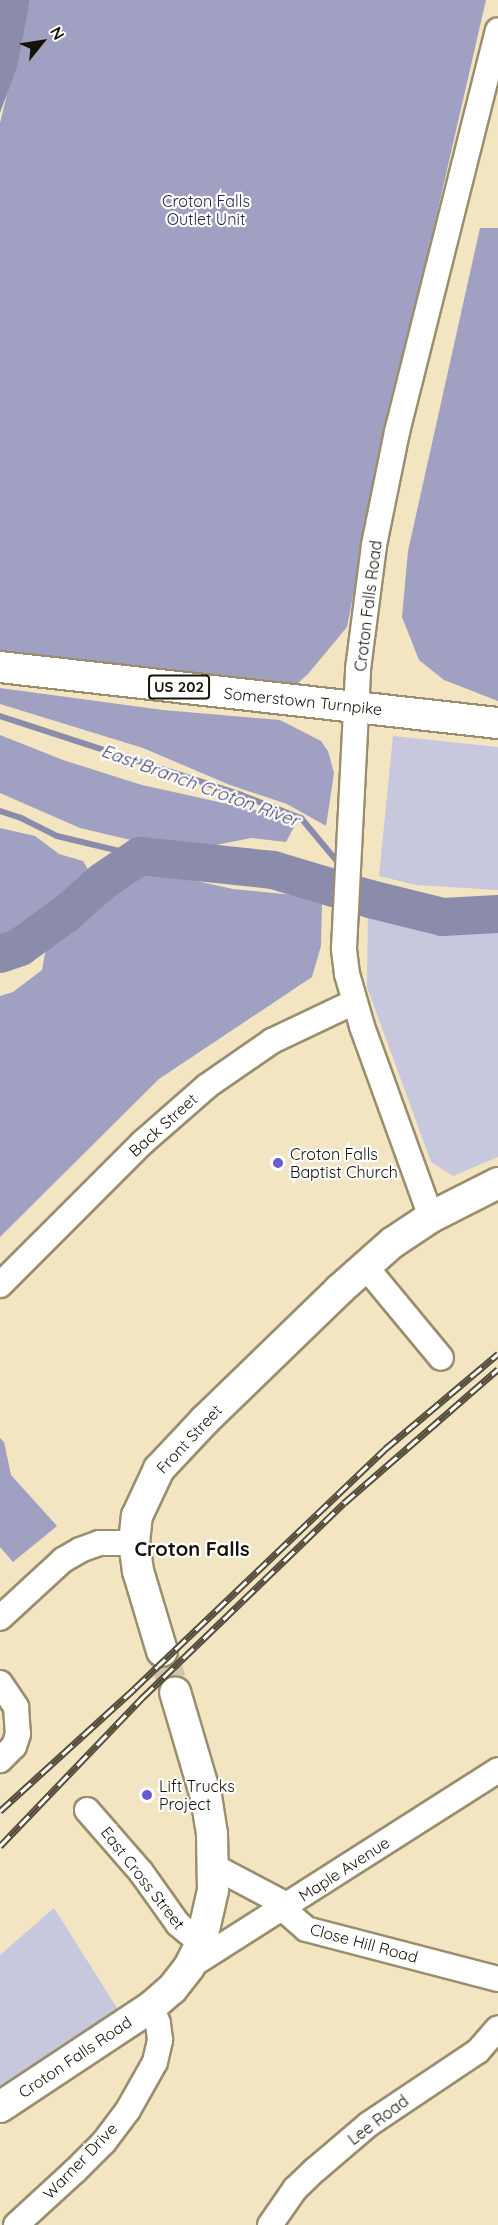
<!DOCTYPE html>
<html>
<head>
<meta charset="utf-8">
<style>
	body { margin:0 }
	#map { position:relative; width:498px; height:2225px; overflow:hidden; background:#f3e5c2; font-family:Quicksand,sans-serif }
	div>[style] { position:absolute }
	.green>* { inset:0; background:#c7c7de }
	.forest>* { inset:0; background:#a0a0c2 }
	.water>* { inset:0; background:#8b8bac }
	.stream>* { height:6px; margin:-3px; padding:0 3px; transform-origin:3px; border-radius:3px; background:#8b8bac }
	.river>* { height:38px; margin:-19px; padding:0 19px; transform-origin:19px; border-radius:19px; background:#8b8bac }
	.major-tunnel>* { height:30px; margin-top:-15px; transform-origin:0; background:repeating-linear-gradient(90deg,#d2c5a6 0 30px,transparent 0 45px) }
	.roads { filter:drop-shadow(2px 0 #9a8e6d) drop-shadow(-2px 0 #9a8e6d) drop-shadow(0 2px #9a8e6d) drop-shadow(0 -2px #9a8e6d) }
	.minor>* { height:24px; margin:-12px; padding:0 12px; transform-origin:12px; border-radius:12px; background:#fff }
	.major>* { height:30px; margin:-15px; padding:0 15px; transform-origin:15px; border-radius:15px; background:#fff }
	.rail>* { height:7px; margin-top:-3.5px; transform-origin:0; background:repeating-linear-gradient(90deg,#fff 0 14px,#554e3b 0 28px); box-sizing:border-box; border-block:2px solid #554e3b }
	.dots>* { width:16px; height:16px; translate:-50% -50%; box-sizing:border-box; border:3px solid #fff; border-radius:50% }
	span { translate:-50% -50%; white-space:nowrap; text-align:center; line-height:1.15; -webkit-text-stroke:4.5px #fff; paint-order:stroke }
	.shield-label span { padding:2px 4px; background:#fff; border:2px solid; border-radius:4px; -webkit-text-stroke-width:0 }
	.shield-label { font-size:15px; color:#161206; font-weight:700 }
	.park-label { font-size:16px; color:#282451 }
	.street-label { font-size:16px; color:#161206 }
	.poi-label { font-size:16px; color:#161206 }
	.left { translate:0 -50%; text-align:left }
	.water-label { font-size:18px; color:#3f3c6c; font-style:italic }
	.quarter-label { font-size:20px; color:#161206; font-weight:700 }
	.north { position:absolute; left:12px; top:12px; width:60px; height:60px; -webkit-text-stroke:4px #fff; paint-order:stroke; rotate:60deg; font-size:16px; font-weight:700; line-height:24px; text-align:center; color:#161206 }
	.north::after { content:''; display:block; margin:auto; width:21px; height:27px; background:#161206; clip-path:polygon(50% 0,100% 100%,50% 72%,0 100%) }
</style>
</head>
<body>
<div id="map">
	<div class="green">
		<div style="clip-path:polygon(393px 736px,498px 747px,498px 890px,416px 885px,379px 876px)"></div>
		<div style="clip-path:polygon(368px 909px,415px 926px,498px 931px,498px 1157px,453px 1176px,431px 1162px,367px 987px)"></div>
		<div style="clip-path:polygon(54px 1908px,122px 2016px,0 2095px,0 1955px)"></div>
	</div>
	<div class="forest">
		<div style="clip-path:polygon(30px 0,486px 0,377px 475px,347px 627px,308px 674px,290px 690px,0 654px,0 123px)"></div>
		<div style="clip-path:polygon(480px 228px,498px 228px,498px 701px,444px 680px,419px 660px,402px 617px,408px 551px)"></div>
		<div style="clip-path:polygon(0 688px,163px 710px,280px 720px,321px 741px,328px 751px,334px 773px,326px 826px,287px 804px,230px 785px,143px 748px,0 704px)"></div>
		<div style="clip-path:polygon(0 735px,63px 760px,142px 785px,282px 816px,294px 827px,286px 842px,251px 838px,181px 852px,80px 828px,0 793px)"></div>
		<div style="clip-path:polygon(0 828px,35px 836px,59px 854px,83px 861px,89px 871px,67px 897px,35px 922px,0 937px)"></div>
		<div style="clip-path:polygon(142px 869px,233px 889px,294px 895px,322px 901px,321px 946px,312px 977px,159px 1079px,0 1237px,0 996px,13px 992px,42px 970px,47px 942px,85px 916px,115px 887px)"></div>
		<div style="clip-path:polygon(0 1438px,4px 1442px,11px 1475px,57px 1526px,13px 1562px,0 1547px)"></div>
	</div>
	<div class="water">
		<div style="clip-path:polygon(0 0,30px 0,17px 67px,0 113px)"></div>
	</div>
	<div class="stream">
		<div style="left:0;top:716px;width:254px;rotate:18.1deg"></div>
		<div style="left:241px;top:795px;width:64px;rotate:21deg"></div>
		<div style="left:301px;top:818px;width:61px;rotate:50.3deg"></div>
		<div style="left:0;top:811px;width:22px;rotate:18deg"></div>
		<div style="left:21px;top:818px;width:40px;rotate:26.6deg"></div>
		<div style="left:57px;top:836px;width:85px;rotate:13.5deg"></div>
		<div style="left:355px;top:882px;width:23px;rotate:49deg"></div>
	</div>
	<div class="river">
		<div style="left:0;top:954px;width:21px;rotate:-19deg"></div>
		<div style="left:20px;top:947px;width:58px;rotate:-35.9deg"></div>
		<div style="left:67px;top:913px;width:48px;rotate:-41.6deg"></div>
		<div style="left:103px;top:881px;width:45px;rotate:-34deg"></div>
		<div style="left:140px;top:856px;width:134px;rotate:6deg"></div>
		<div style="left:273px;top:870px;width:101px;rotate:16.6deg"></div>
		<div style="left:370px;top:899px;width:75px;rotate:13.9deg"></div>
		<div style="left:443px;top:917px;width:55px;rotate:-3.1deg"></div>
	</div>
	<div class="major-tunnel">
		<div style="left:162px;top:1651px;width:43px;rotate:72.4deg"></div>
	</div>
	<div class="roads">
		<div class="minor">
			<div style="left:431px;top:1217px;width:203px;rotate:-109.9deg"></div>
			<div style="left:362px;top:1026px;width:54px;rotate:-106.1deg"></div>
			<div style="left:347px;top:974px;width:26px;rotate:-97deg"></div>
			<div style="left:344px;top:948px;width:279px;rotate:-87.1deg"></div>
			<div style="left:358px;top:669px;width:125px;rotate:-82.6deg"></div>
			<div style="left:374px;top:545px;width:115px;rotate:-78.5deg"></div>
			<div style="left:397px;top:432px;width:414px;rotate:-75.9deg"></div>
			<div style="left:365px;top:1266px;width:119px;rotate:50.4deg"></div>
			<div style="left:0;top:1285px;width:201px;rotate:-45deg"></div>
			<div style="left:142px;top:1143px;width:86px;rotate:-41.2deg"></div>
			<div style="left:207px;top:1086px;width:79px;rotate:-34.7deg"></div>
			<div style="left:272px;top:1041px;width:91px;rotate:-25.4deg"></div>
			<div style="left:0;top:1618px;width:86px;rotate:-42.6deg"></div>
			<div style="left:63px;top:1560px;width:20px;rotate:-30deg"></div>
			<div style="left:80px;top:1550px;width:20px;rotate:-20deg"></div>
			<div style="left:99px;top:1543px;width:35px"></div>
			<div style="left:0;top:1683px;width:29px;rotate:56deg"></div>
			<div style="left:16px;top:1707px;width:27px;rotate:86deg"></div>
			<div style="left:18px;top:1734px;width:13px;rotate:108deg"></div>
			<div style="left:14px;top:1746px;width:20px;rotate:135deg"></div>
			<div style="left:87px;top:1810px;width:82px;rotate:48.9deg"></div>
			<div style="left:141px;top:1872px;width:64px;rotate:54.6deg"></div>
			<div style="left:178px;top:1924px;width:30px;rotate:40deg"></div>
			<div style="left:215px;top:1867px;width:81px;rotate:27.8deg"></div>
			<div style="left:287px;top:1905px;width:9px;rotate:77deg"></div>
			<div style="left:289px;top:1914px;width:23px;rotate:41deg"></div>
			<div style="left:306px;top:1929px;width:198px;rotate:14.6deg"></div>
			<div style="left:189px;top:1967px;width:366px;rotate:-32.5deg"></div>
			<div style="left:16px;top:2225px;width:80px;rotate:-42.5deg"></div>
			<div style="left:75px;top:2171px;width:41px;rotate:-45deg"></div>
			<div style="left:104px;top:2142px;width:40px;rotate:-53deg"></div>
			<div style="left:128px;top:2110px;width:55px;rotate:-60.6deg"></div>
			<div style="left:155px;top:2062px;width:23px;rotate:-77deg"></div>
			<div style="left:160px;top:2040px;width:17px;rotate:-97deg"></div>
			<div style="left:158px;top:2023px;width:17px;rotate:-114deg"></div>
			<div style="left:270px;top:2225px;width:44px;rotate:-55.2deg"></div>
			<div style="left:295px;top:2189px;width:28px;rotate:-44deg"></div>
			<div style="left:315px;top:2170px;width:71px;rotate:-40.4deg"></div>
			<div style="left:369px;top:2124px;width:131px;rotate:-33.8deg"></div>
			<div style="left:478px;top:2051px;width:30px;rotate:-49deg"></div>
		</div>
		<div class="major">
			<div style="left:0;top:667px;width:501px;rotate:6.42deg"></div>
			<div style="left:162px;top:1651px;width:84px;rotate:-106.7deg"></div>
			<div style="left:138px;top:1571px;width:28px;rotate:-98deg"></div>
			<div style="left:134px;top:1543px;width:27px;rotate:-84deg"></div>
			<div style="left:137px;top:1516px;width:52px;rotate:-64.9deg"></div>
			<div style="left:159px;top:1469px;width:67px;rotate:-46.8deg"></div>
			<div style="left:205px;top:1420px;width:187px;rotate:-44.1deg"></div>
			<div style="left:339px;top:1290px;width:71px;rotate:-41.6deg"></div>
			<div style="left:392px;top:1243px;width:47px;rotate:-33.7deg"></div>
			<div style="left:431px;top:1217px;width:75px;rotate:-26.9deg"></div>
			<div style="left:0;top:2107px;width:181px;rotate:-33.5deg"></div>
			<div style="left:151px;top:2007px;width:28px;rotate:-41deg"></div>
			<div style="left:172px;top:1989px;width:28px;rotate:-52deg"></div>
			<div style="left:189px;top:1967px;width:27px;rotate:-63deg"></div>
			<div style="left:201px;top:1943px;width:54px;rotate:-77.2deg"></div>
			<div style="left:213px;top:1890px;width:56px;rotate:-91deg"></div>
			<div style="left:212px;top:1834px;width:37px;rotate:-99deg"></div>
			<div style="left:206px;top:1797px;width:109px;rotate:-106.4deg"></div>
		</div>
	</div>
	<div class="rail">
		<div style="left:0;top:1811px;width:183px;rotate:-42.3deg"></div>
		<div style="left:135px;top:1688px;width:346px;rotate:-43.7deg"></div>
		<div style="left:385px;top:1449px;width:148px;rotate:-40.1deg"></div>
		<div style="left:0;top:1846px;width:207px;rotate:-46.2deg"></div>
		<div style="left:143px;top:1697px;width:279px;rotate:-44deg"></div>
		<div style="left:344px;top:1503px;width:204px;rotate:-41deg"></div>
	</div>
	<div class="dots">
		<div style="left:278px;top:1163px;background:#6a5ad4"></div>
		<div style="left:147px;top:1795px;background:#6a5ad4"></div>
	</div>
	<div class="shield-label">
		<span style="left:179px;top:687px">US 202</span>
	</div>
	<div class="park-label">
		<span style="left:206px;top:210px">Croton Falls<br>Outlet Unit</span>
	</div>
	<div class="street-label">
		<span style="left:368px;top:606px;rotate:-83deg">Croton Falls Road</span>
		<span style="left:303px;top:701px;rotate:6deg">Somerstown Turnpike</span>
		<span style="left:163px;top:1125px;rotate:-42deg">Back Street</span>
		<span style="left:189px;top:1439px;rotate:-47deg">Front Street</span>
		<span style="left:344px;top:1869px;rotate:-33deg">Maple Avenue</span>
		<span style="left:143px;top:1878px;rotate:52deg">East Cross Street</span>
		<span style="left:364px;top:1943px;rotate:15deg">Close Hill Road</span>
		<span style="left:75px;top:2057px;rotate:-34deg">Croton Falls Road</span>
		<span style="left:378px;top:2120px;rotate:-37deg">Lee Road</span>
		<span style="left:80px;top:2161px;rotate:-46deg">Warner Drive</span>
	</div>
	<div class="poi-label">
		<span class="left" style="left:290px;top:1163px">Croton Falls<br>Baptist Church</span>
		<span class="left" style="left:159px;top:1795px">Lift Trucks<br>Project</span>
	</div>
	<div class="water-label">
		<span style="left:200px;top:786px;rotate:20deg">East Branch Croton River</span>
	</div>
	<div class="quarter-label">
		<span style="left:192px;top:1548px">Croton Falls</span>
	</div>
	<div class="north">N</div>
</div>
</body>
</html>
